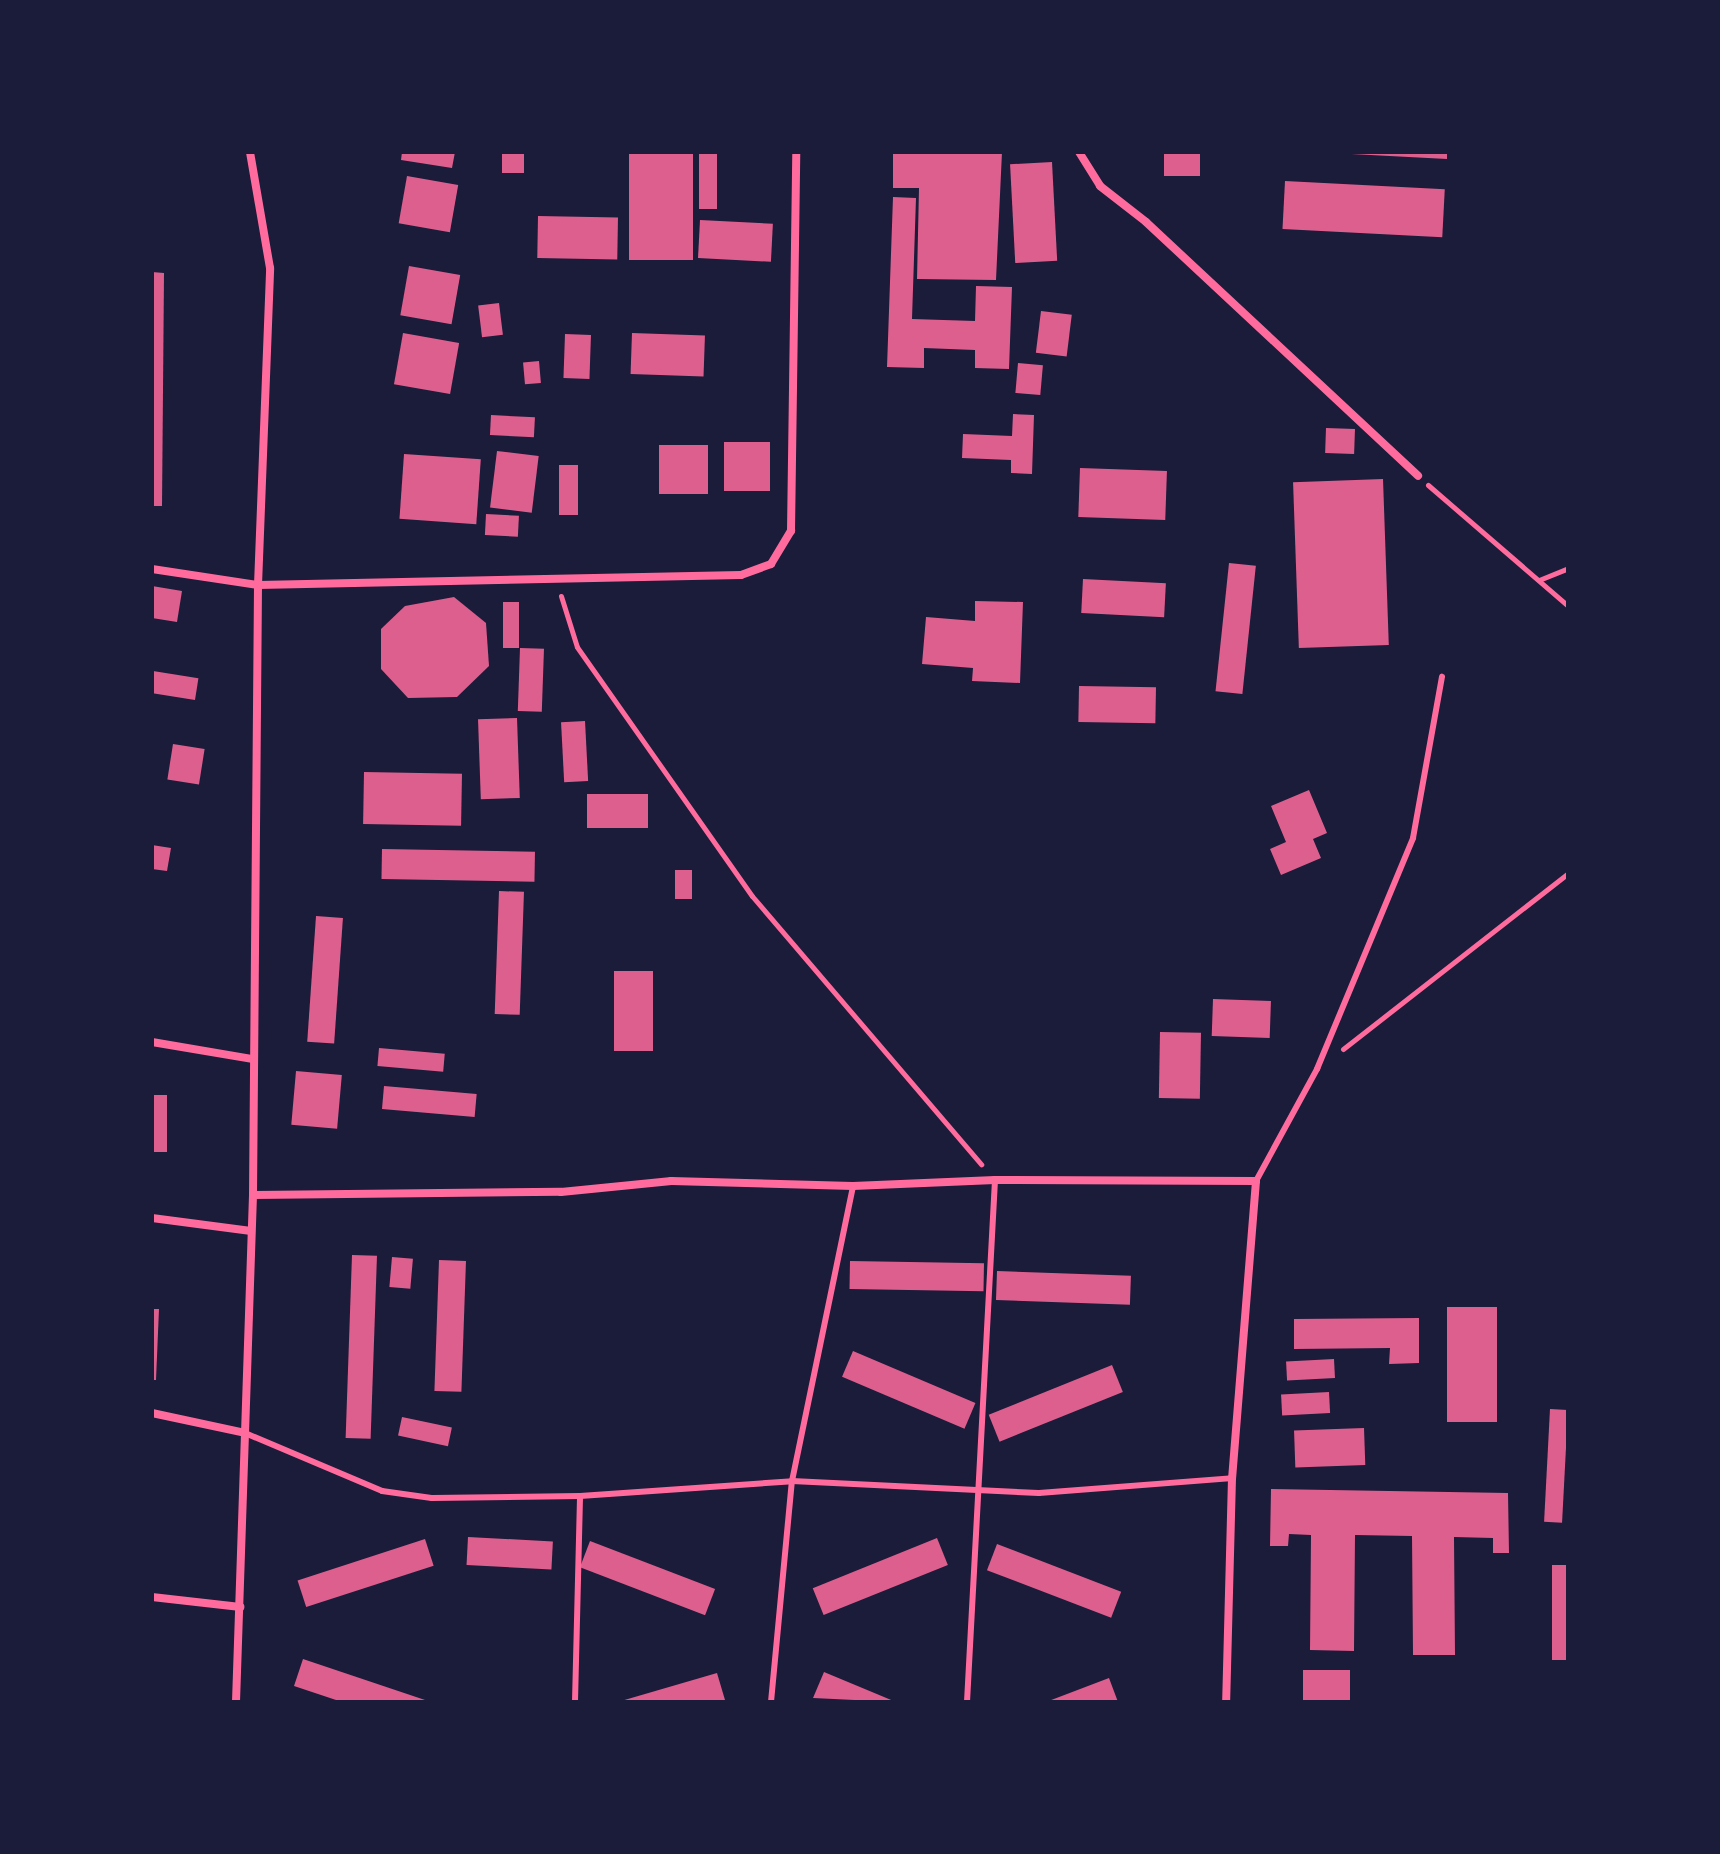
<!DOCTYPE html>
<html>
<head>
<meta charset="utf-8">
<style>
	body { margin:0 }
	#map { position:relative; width:1720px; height:1854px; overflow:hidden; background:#1b1b3a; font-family:Rubik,sans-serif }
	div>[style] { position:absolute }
	.building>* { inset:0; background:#dd5f8e; transform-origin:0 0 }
	.path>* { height:5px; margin:-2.5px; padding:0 2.5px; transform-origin:2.5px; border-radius:2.5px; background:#ff6b9d }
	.service>* { height:6px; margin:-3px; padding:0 3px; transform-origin:3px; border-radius:3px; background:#ff6b9d }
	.minor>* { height:8px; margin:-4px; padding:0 4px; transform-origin:4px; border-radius:4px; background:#ff6b9d }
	span { translate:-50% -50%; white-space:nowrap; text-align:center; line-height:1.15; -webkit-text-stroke:6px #1b1b3a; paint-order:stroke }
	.frame { position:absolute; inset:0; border:154px solid #1b1b3a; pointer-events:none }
</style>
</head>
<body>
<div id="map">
	<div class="building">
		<div style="clip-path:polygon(402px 152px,455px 152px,452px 168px,401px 160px)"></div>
		<div style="left:502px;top:152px;width:22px;height:21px"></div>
		<div style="left:629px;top:152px;width:64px;height:108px"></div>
		<div style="left:699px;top:152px;width:18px;height:57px"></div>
		<div style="clip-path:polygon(893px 152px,1002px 152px,996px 280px,917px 279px,919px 188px,893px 188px)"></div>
		<div style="left:1164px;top:152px;width:36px;height:24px"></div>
		<div style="clip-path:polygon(1313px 152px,1447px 152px,1447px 159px)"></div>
		<div style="left:1052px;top:162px;width:99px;height:42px;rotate:87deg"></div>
		<div style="left:407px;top:176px;width:52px;height:48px;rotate:10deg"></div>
		<div style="left:1285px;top:181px;width:160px;height:48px;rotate:3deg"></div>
		<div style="clip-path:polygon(893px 197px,916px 198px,912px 319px,975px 321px,976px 286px,1012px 287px,1009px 369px,975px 368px,975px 350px,924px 348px,924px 368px,887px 367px)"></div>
		<div style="left:538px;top:216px;width:80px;height:42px;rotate:1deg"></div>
		<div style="left:700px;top:220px;width:73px;height:38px;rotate:3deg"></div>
		<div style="left:409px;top:266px;width:52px;height:50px;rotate:10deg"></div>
		<div style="clip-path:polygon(152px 272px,164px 273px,162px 506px,152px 506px)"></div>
		<div style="left:499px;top:303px;width:32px;height:21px;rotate:83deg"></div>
		<div style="left:1041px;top:311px;width:31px;height:42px;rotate:7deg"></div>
		<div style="left:403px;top:333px;width:57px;height:52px;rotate:10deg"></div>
		<div style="left:632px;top:333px;width:73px;height:41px;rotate:2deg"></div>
		<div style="left:565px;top:334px;width:26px;height:44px;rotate:2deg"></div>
		<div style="left:539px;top:361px;width:22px;height:16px;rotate:85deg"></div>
		<div style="left:1018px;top:363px;width:25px;height:30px;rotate:5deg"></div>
		<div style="clip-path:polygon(1013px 414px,1034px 415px,1032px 474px,1011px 473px,1011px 460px,962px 458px,963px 434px,1012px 436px)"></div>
		<div style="left:491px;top:415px;width:44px;height:20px;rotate:3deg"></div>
		<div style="left:1326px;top:428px;width:29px;height:25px;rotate:2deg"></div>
		<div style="left:770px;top:442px;width:49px;height:46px;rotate:90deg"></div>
		<div style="left:659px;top:445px;width:49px;height:49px"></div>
		<div style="left:497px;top:451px;width:42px;height:57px;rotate:7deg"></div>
		<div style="left:404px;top:454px;width:77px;height:65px;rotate:4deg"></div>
		<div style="left:559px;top:465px;width:19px;height:50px"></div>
		<div style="left:1080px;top:468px;width:87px;height:49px;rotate:2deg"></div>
		<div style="left:1383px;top:479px;width:166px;height:90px;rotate:88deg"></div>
		<div style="left:486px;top:514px;width:33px;height:21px;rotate:3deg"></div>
		<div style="left:1229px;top:563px;width:27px;height:129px;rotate:6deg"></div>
		<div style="left:1083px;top:579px;width:83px;height:34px;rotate:3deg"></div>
		<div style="clip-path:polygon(152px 586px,182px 591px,177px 622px,152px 618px)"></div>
		<div style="clip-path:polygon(454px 597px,486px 623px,489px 666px,457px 697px,408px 698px,381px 669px,381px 629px,405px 606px)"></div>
		<div style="clip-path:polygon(975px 601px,1023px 602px,1020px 683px,972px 681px,973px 668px,922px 664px,926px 617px,975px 621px)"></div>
		<div style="left:519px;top:602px;width:46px;height:16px;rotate:90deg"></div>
		<div style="left:520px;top:648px;width:24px;height:63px;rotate:2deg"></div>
		<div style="left:153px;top:671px;width:46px;height:22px;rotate:9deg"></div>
		<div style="left:1079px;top:686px;width:77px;height:36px;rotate:1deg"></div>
		<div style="left:517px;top:718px;width:80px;height:39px;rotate:88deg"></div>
		<div style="left:585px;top:721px;width:60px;height:24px;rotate:87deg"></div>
		<div style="left:173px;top:744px;width:32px;height:36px;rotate:9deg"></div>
		<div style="left:364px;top:772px;width:98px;height:52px;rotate:1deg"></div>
		<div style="clip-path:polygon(1309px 790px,1327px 833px,1313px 839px,1321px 858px,1281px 875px,1270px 849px,1286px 842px,1271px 806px)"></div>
		<div style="left:587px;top:794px;width:61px;height:34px"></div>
		<div style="clip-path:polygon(152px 845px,171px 848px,167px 871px,152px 869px)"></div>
		<div style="left:382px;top:849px;width:153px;height:30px;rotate:1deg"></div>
		<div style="left:675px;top:870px;width:17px;height:29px"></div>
		<div style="left:499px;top:891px;width:25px;height:123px;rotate:2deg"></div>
		<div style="left:316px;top:916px;width:27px;height:126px;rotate:4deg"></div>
		<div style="left:614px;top:971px;width:39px;height:80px"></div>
		<div style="left:1213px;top:999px;width:58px;height:37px;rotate:2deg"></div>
		<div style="left:1160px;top:1032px;width:41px;height:66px;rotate:1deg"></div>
		<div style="left:379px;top:1048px;width:66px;height:18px;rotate:5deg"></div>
		<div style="left:296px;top:1071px;width:46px;height:54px;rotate:5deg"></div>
		<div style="left:384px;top:1086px;width:93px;height:23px;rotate:5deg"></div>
		<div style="left:152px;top:1095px;width:15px;height:57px"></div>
		<div style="left:352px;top:1255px;width:25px;height:183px;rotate:2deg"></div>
		<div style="left:392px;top:1257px;width:21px;height:30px;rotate:5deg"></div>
		<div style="left:439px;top:1260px;width:27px;height:131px;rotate:2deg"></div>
		<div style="left:850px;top:1261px;width:134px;height:28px;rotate:1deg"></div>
		<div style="left:997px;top:1271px;width:134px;height:29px;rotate:2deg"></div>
		<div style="left:1447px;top:1307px;width:50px;height:115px"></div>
		<div style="clip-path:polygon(152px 1309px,159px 1309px,156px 1380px,152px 1380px)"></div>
		<div style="clip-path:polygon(1419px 1318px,1419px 1363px,1389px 1364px,1390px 1348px,1294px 1349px,1294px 1319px)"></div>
		<div style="left:853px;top:1351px;width:133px;height:28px;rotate:23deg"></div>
		<div style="left:1334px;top:1359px;width:19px;height:48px;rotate:87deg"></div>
		<div style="left:1112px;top:1365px;width:29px;height:133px;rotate:68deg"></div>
		<div style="left:1329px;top:1392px;width:21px;height:48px;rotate:87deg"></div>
		<div style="left:1550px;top:1409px;width:18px;height:113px;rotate:3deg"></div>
		<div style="left:402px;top:1417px;width:51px;height:19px;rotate:12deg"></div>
		<div style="left:1364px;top:1428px;width:37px;height:70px;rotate:88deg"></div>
		<div style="clip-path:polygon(1271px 1489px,1508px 1493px,1509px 1553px,1493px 1553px,1493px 1538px,1454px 1537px,1455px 1655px,1413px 1655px,1412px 1536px,1355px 1535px,1354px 1651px,1310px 1650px,1311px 1535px,1289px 1534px,1288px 1546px,1270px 1546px)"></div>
		<div style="left:468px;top:1537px;width:85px;height:28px;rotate:3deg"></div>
		<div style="left:937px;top:1538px;width:29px;height:134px;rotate:68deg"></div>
		<div style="left:425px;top:1539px;width:28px;height:134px;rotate:72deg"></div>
		<div style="left:590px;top:1541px;width:134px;height:28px;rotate:21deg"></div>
		<div style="left:997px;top:1544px;width:133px;height:28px;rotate:21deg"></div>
		<div style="left:1552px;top:1565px;width:16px;height:95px"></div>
		<div style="clip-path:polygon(303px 1659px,428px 1701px,428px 1702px,342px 1702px,294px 1686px)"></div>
		<div style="left:1350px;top:1670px;width:32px;height:47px;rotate:90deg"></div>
		<div style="clip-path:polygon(824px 1672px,896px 1702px,813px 1698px)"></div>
		<div style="clip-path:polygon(717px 1673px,725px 1700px,621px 1702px,621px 1701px)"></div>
		<div style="clip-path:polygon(1109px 1678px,1118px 1702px,1046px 1702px)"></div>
	</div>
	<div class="path">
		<div style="left:1428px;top:485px;width:185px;rotate:40.8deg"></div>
		<div style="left:1539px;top:580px;width:31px;rotate:-22deg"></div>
		<div style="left:561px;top:596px;width:53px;rotate:72.6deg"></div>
		<div style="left:577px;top:647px;width:304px;rotate:54.9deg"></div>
		<div style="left:752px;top:896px;width:353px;rotate:49.5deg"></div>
		<div style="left:1343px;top:1049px;width:286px;rotate:-38deg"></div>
	</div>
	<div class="service">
		<div style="left:1256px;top:1181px;width:128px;rotate:-61.4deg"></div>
		<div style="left:1317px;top:1069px;width:250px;rotate:-67.4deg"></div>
		<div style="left:1413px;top:838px;width:164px;rotate:-79.8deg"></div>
		<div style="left:245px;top:1433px;width:149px;rotate:22.9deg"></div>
		<div style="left:382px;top:1491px;width:50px;rotate:8deg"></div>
		<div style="left:432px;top:1498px;width:148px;rotate:-0.8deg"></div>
		<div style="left:580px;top:1496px;width:213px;rotate:-4deg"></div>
		<div style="left:792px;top:1481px;width:247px;rotate:2.8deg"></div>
		<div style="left:1039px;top:1493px;width:194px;rotate:-4.4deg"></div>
		<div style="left:575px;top:1702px;width:206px;rotate:-88.6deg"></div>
		<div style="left:771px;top:1702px;width:222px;rotate:-84.6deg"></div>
		<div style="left:792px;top:1481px;width:301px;rotate:-78.3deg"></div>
		<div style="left:967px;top:1702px;width:523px;rotate:-86.93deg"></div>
	</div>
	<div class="minor">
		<div style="left:1079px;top:152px;width:40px;rotate:58deg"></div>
		<div style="left:1100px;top:186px;width:58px;rotate:38deg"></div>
		<div style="left:1146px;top:222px;width:372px;rotate:43deg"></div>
		<div style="left:152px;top:569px;width:107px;rotate:8.6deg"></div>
		<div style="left:258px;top:585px;width:483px;rotate:-1.2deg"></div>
		<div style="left:741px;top:575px;width:32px;rotate:-20deg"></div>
		<div style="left:771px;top:564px;width:39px;rotate:-59deg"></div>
		<div style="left:791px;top:531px;width:379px;rotate:-89.2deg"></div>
		<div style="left:152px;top:1042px;width:101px;rotate:9.6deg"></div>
		<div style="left:253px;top:1195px;width:308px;rotate:-0.6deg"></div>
		<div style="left:561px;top:1192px;width:111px;rotate:-5.7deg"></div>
		<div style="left:671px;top:1181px;width:182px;rotate:1.6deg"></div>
		<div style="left:853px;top:1186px;width:142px;rotate:-2.4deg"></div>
		<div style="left:995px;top:1180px;width:261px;rotate:0.2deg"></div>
		<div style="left:1256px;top:1181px;width:298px;rotate:94.6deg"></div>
		<div style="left:1232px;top:1478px;width:224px;rotate:91.5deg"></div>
		<div style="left:152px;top:1218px;width:100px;rotate:7.5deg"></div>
		<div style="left:152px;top:1413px;width:95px;rotate:12.1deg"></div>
		<div style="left:152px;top:1597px;width:89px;rotate:6.5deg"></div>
		<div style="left:236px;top:1702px;width:507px;rotate:-88.08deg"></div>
		<div style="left:253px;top:1195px;width:610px;rotate:-89.53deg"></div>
		<div style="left:258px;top:585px;width:317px;rotate:-87.8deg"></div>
		<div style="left:270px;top:268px;width:118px;rotate:-99.8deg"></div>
	</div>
	<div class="frame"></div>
</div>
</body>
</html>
